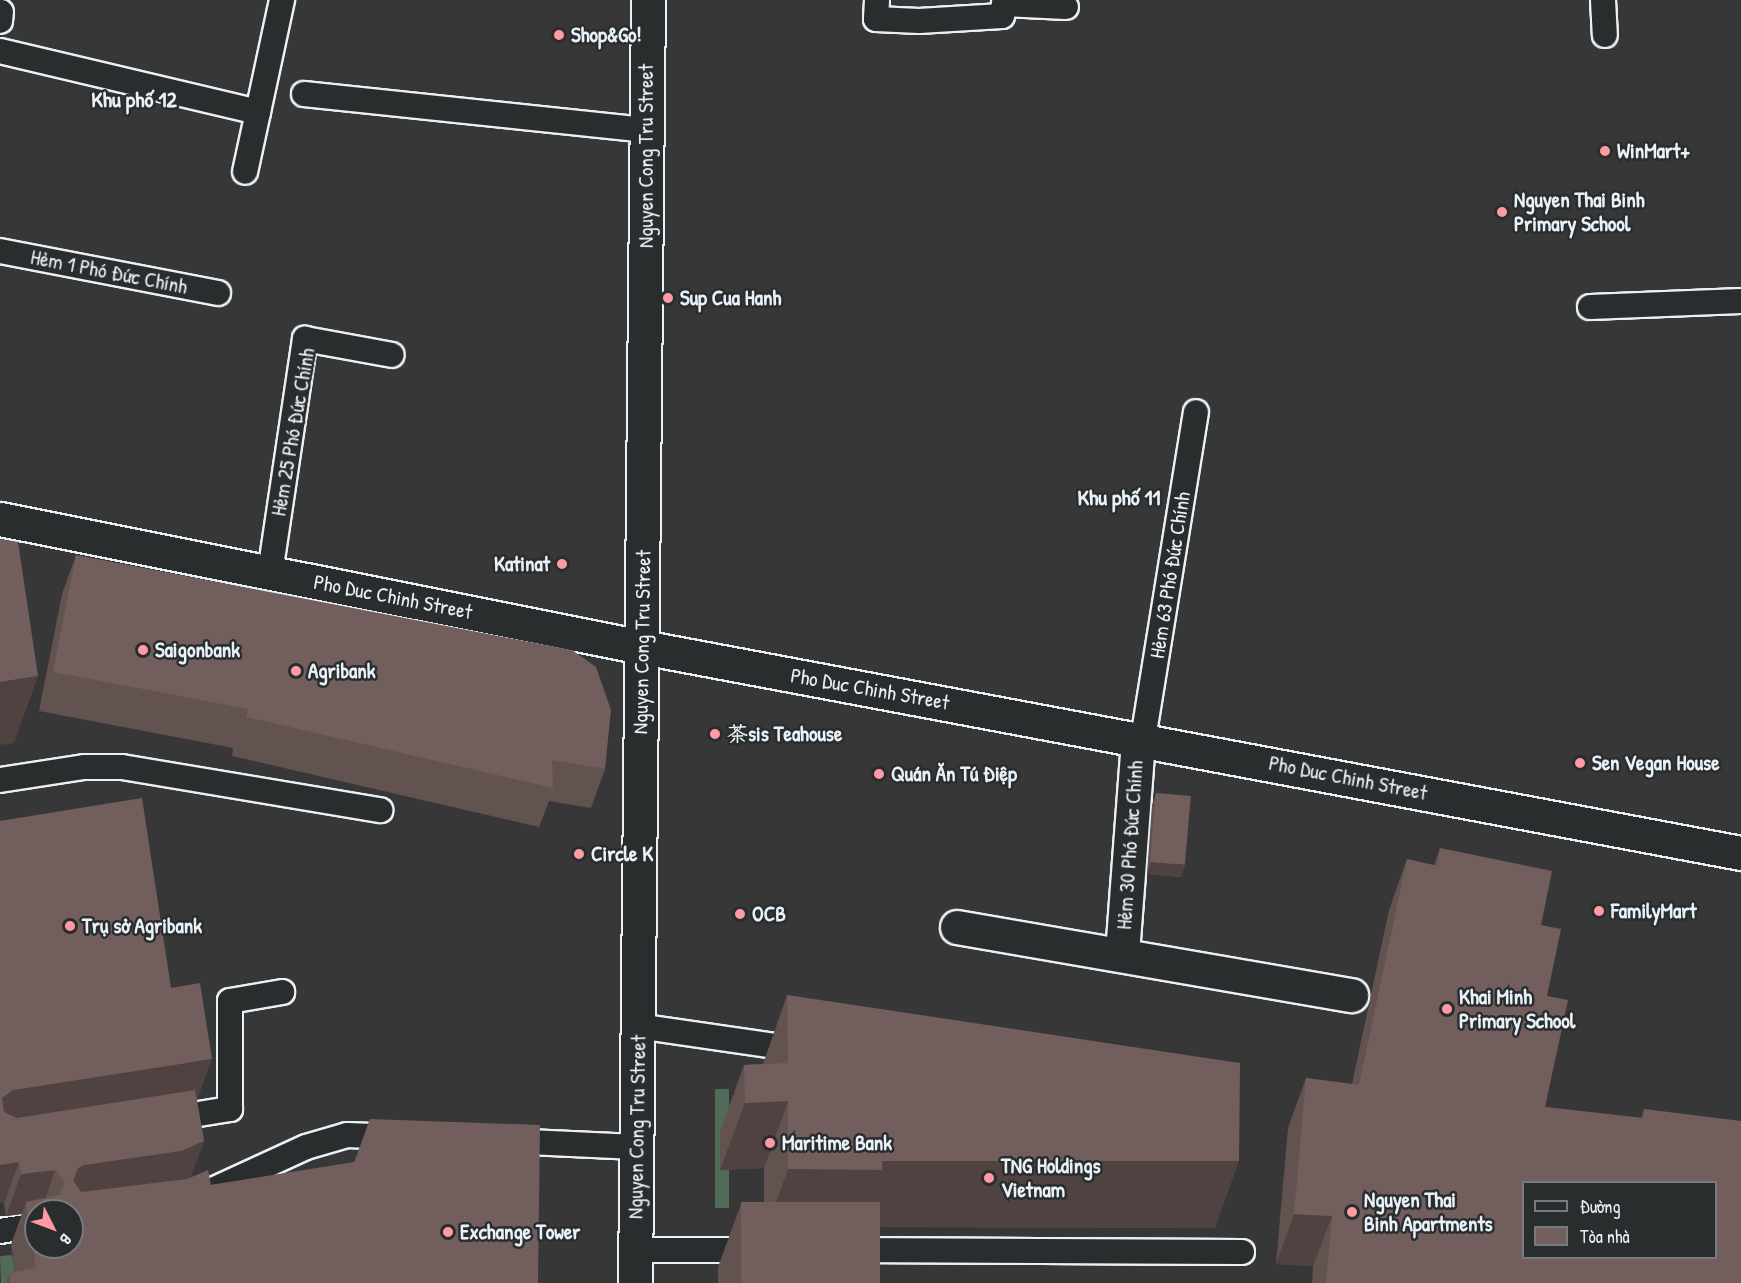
<!DOCTYPE html>
<html>
<head>
<meta charset="utf-8">
<style>
	body { margin:0 }
	#map { position:relative; width:1741px; height:1283px; overflow:hidden; background:#383737; font-family:"Patrick Hand","LXGW WenKai TC",sans-serif }
	div>[style] { position:absolute }
	.green>* { inset:0; background:#526b59; transform-origin:0 0 }
	.roads { filter:drop-shadow(2px 0 #e8f1f8) drop-shadow(-2px 0 #e8f1f8) drop-shadow(0 2px #e8f1f8) drop-shadow(0 -2px #e8f1f8) }
	.service>* { height:24px; margin:-12px; padding:0 12px; transform-origin:12px; border-radius:12px; background:#2a2d2e }
	.minor>* { height:33px; margin:-16.5px; padding:0 16.5px; transform-origin:16.5px; border-radius:16.5px; background:#2a2d2e }
	.tertiary>* { height:33px; margin:-16.5px; padding:0 16.5px; transform-origin:16.5px; border-radius:16.5px; background:#2a2d2e }
	.wall>* { inset:0; background:#625250 }
	.shaded-wall>* { inset:0; background:#504241 }
	.building>* { inset:0; background:#725f5d; transform-origin:0 0 }
	.dots>* { width:16px; height:16px; translate:-50% -50%; box-sizing:border-box; border:3px solid #2a2d2e; border-radius:50% }
	span { translate:-50% -50%; white-space:nowrap; text-align:center; line-height:1.15; -webkit-text-stroke:5px #2a2d2e; paint-order:stroke }
	.poi-label { font-size:21px; color:#e8f1f8; font-weight:700 }
	.left { translate:0 -50%; text-align:left }
	.right { translate:-100% -50%; text-align:right }
	.street-label { font-size:21px; color:#e8f1f8 }
	.neighbourhood-label { font-size:22px; color:#e8f1f8; font-weight:700 }
	.legend { position:absolute; left:1522px; top:1181px; width:195px; height:78px; box-sizing:border-box; background:#2a2d2e; border:2px solid #767b7f; margin:0; padding:8px 10px; list-style:none; font-size:18px; color:#e8f1f8 }
	.legend li { display:flex; align-items:center; gap:12px; height:30px }
	.legend b { width:30px; border:2px solid #767b7f }
	.north { position:absolute; left:24px; top:1199px; width:60px; height:60px; box-sizing:border-box; background:#2a2d2e; border:2px solid #767b7f; border-radius:50%; rotate:132deg; font-size:16px; font-weight:700; line-height:24px; text-align:center; color:#e8f1f8 }
	.north::after { content:''; display:block; margin:auto; width:21px; height:27px; background:#ff9aa2; clip-path:polygon(50% 0,100% 100%,50% 72%,0 100%) }
</style>
</head>
<body>
<div id="map">
	<div class="green">
		<div style="left:715px;top:1089px;width:14px;height:119px"></div>
		<div style="clip-path:polygon(12px 1255px,17px 1283px,1px 1283px,0 1256px)"></div>
	</div>
	<div class="roads">
		<div class="service">
			<div style="left:877px;top:0;width:19px;rotate:93deg"></div>
			<div style="left:876px;top:19px;width:43px;rotate:2.7deg"></div>
			<div style="left:919px;top:21px;width:83px;rotate:-3.4deg"></div>
			<div style="left:1002px;top:16px;width:12px;rotate:-81deg"></div>
			<div style="left:1004px;top:4px;width:62px;rotate:2.8deg"></div>
			<div style="left:1603px;top:0;width:35px;rotate:87deg"></div>
			<div style="left:0;top:21px;width:9px;rotate:-84deg"></div>
			<div style="left:0;top:51px;width:265px;rotate:13.3deg"></div>
			<div style="left:258px;top:112px;width:61px;rotate:102.2deg"></div>
			<div style="left:304px;top:94px;width:345px;rotate:6deg"></div>
			<div style="left:258px;top:112px;width:115px;rotate:-77.9deg"></div>
			<div style="left:0;top:251px;width:222px;rotate:10.9deg"></div>
			<div style="left:1590px;top:307px;width:151px;rotate:-2.3deg"></div>
			<div style="left:270px;top:573px;width:237px;rotate:-81.5deg"></div>
			<div style="left:305px;top:339px;width:88px;rotate:10.4deg"></div>
			<div style="left:1143px;top:739px;width:331px;rotate:-80.8deg"></div>
			<div style="left:0;top:780px;width:85px;rotate:-8.8deg"></div>
			<div style="left:84px;top:767px;width:38px"></div>
			<div style="left:122px;top:767px;width:262px;rotate:9.5deg"></div>
			<div style="left:638px;top:1026px;width:166px;rotate:8.3deg"></div>
			<div style="left:168px;top:1119px;width:63px;rotate:-9.2deg"></div>
			<div style="left:230px;top:1109px;width:108px;rotate:-90deg"></div>
			<div style="left:230px;top:1001px;width:53px;rotate:-9.8deg"></div>
			<div style="left:507px;top:1141px;width:129px;rotate:2.7deg"></div>
			<div style="left:204px;top:1194px;width:112px;rotate:-24.7deg"></div>
			<div style="left:306px;top:1147px;width:43px;rotate:-16.3deg"></div>
			<div style="left:347px;top:1135px;width:50px;rotate:2.3deg"></div>
			<div style="left:0;top:1231px;width:36px;rotate:-9deg"></div>
			<div style="left:635px;top:1250px;width:121px"></div>
			<div style="left:848px;top:1250px;width:394px;rotate:0.3deg"></div>
		</div>
		<div class="minor">
			<div style="left:957px;top:927px;width:400px;rotate:9.8deg"></div>
			<div style="left:1122px;top:953px;width:216px;rotate:-85.7deg"></div>
		</div>
		<div class="tertiary">
			<div style="left:0;top:519px;width:655px;rotate:11.28deg"></div>
			<div style="left:642px;top:647px;width:1118px;rotate:10.62deg"></div>
			<div style="left:635px;top:1283px;width:1283px;rotate:-89.42deg"></div>
		</div>
	</div>
	<div class="wall">
		<div style="clip-path:polygon(76px 555px,605px 769px,591px 808px,549px 801px,539px 827px,232px 756px,233px 748px,39px 711px,62px 594px)"></div>
		<div style="clip-path:polygon(1156px 793px,1181px 877px,1147px 874px,1152px 805px)"></div>
		<div style="clip-path:polygon(0 821px,171px 988px,197px 1100px,204px 1141px,190px 1178px,211px 1185px,354px 1162px,370px 1119px,538px 1283px,6px 1283px,9px 1273px,15px 1272px,11px 1244px,22px 1214px,6px 1216px,4px 1203px)"></div>
		<div style="clip-path:polygon(1440px 848px,1541px 925px,1547px 996px,1545px 1107px,1641px 1118px,1644px 1109px,1741px 1283px,1312px 1283px,1313px 1266px,1276px 1264px,1288px 1128px,1306px 1078px,1352px 1084px,1389px 910px,1407px 859px,1434px 865px)"></div>
		<div style="clip-path:polygon(787px 995px,1215px 1228px,880px 1227px,880px 1283px,718px 1283px,718px 1267px,741px 1204px,764px 1204px,764px 1168px,720px 1170px,720px 1132px,744px 1065px,763px 1064px)"></div>
	</div>
	<div class="shaded-wall">
		<div style="clip-path:polygon(38px 676px,14px 743px,0 745px,0 682px)"></div>
		<div style="clip-path:polygon(1151px 862px,1185px 865px,1181px 877px,1147px 874px)"></div>
		<div style="clip-path:polygon(212px 1059px,197px 1100px,0 1131px,2px 1098px,13px 1090px)"></div>
		<div style="clip-path:polygon(788px 1101px,764px 1168px,720px 1170px,745px 1103px)"></div>
		<div style="clip-path:polygon(204px 1141px,189px 1182px,63px 1209px,78px 1168px,84px 1165px)"></div>
		<div style="clip-path:polygon(882px 1161px,1239px 1161px,1215px 1228px,861px 1227px,764px 1236px,788px 1169px)"></div>
		<div style="clip-path:polygon(19px 1162px,4px 1203px,0 1203px,0 1165px)"></div>
		<div style="clip-path:polygon(55px 1170px,41px 1211px,26px 1202px,22px 1214px,6px 1216px,21px 1174px)"></div>
		<div style="clip-path:polygon(1294px 1214px,1332px 1216px,1313px 1266px,1276px 1264px)"></div>
	</div>
	<div class="building">
		<div style="clip-path:polygon(0 539px,18px 542px,38px 676px,0 682px)"></div>
		<div style="clip-path:polygon(76px 555px,572px 650px,596px 667px,611px 710px,605px 769px,552px 760px,553px 788px,246px 717px,248px 709px,53px 672px)"></div>
		<div style="left:1156px;top:793px;width:35px;height:69px;rotate:5deg"></div>
		<div style="clip-path:polygon(evenodd,142px 798px,171px 988px,200px 983px,212px 1059px,13px 1090px,2px 1098px,4px 1112px,17px 1118px,195px 1090px,204px 1141px,181px 1151px,84px 1165px,78px 1168px,73px 1180px,81px 1192px,187px 1179px,208px 1170px,211px 1185px,355px 1162px,370px 1119px,540px 1125px,538px 1283px,11px 1283px,9px 1273px,36px 1268px,26px 1202px,60px 1195px,65px 1182px,55px 1170px,21px 1174px,19px 1162px,0 1165px,0 821px,142px 798px,36px 1211px,72px 1211px,72px 1247px,36px 1247px,36px 1211px)"></div>
		<div style="clip-path:polygon(evenodd,1440px 848px,1552px 871px,1541px 925px,1561px 929px,1547px 996px,1568px 1000px,1545px 1107px,1643px 1118px,1644px 1109px,1741px 1121px,1741px 1283px,1326px 1283px,1332px 1216px,1294px 1214px,1306px 1078px,1359px 1085px,1407px 859px,1437px 866px,1440px 848px,1524px 1182px,1716px 1182px,1716px 1257px,1524px 1257px,1524px 1182px)"></div>
		<div style="clip-path:polygon(787px 995px,1240px 1063px,1239px 1161px,882px 1161px,882px 1170px,788px 1169px,788px 1101px,745px 1103px,744px 1065px,788px 1063px)"></div>
		<div style="left:880px;top:1202px;width:81px;height:139px;rotate:90deg"></div>
	</div>
	<div class="dots">
		<div style="left:559px;top:35px;background:#ff9aa2"></div>
		<div style="left:1605px;top:151px;background:#ff9aa2"></div>
		<div style="left:1502px;top:212px;background:#ff9aa2"></div>
		<div style="left:668px;top:298px;background:#ff9aa2"></div>
		<div style="left:562px;top:564px;background:#ff9aa2"></div>
		<div style="left:143px;top:650px;background:#ff9aa2"></div>
		<div style="left:296px;top:671px;background:#ff9aa2"></div>
		<div style="left:715px;top:734px;background:#ff9aa2"></div>
		<div style="left:1580px;top:763px;background:#ff9aa2"></div>
		<div style="left:879px;top:774px;background:#ff9aa2"></div>
		<div style="left:579px;top:854px;background:#ff9aa2"></div>
		<div style="left:1599px;top:911px;background:#ff9aa2"></div>
		<div style="left:740px;top:914px;background:#ff9aa2"></div>
		<div style="left:70px;top:926px;background:#ff9aa2"></div>
		<div style="left:1447px;top:1009px;background:#ff9aa2"></div>
		<div style="left:770px;top:1143px;background:#ff9aa2"></div>
		<div style="left:989px;top:1178px;background:#ff9aa2"></div>
		<div style="left:1352px;top:1212px;background:#ff9aa2"></div>
		<div style="left:448px;top:1232px;background:#ff9aa2"></div>
	</div>
	<div class="poi-label">
		<span class="left" style="left:571px;top:35px">Shop&amp;Go!</span>
		<span class="left" style="left:1617px;top:151px">WinMart+</span>
		<span class="left" style="left:1514px;top:212px">Nguyen Thai Binh<br>Primary School</span>
		<span class="left" style="left:680px;top:298px">Sup Cua Hanh</span>
		<span class="right" style="left:550px;top:564px">Katinat</span>
		<span class="left" style="left:155px;top:650px">Saigonbank</span>
		<span class="left" style="left:308px;top:671px">Agribank</span>
		<span class="left" style="left:727px;top:734px">茶sis Teahouse</span>
		<span class="left" style="left:1592px;top:763px">Sen Vegan House</span>
		<span class="left" style="left:891px;top:774px">Quán Ăn Tú Điệp</span>
		<span class="left" style="left:591px;top:854px">Circle K</span>
		<span class="left" style="left:1611px;top:911px">FamilyMart</span>
		<span class="left" style="left:752px;top:914px">OCB</span>
		<span class="left" style="left:82px;top:926px">Trụ sở Agribank</span>
		<span class="left" style="left:1459px;top:1009px">Khai Minh<br>Primary School</span>
		<span class="left" style="left:782px;top:1143px">Maritime Bank</span>
		<span class="left" style="left:1001px;top:1178px">TNG Holdings<br>Vietnam</span>
		<span class="left" style="left:1364px;top:1212px">Nguyen Thai<br>Binh Apartments</span>
		<span class="left" style="left:460px;top:1232px">Exchange Tower</span>
	</div>
	<div class="street-label">
		<span style="left:646px;top:156px;rotate:-90deg">Nguyen Cong Tru Street</span>
		<span style="left:109px;top:272px;rotate:11deg">Hẻm 1 Phó Ðức Chính</span>
		<span style="left:293px;top:432px;rotate:-80deg">Hẻm 25 Phó Ðức Chính</span>
		<span style="left:1170px;top:575px;rotate:-81deg">Hẻm 63 Phó Đức Chính</span>
		<span style="left:393px;top:597px;rotate:11deg">Pho Duc Chinh Street</span>
		<span style="left:642px;top:642px;rotate:-89deg">Nguyen Cong Tru Street</span>
		<span style="left:870px;top:689px;rotate:10deg">Pho Duc Chinh Street</span>
		<span style="left:1348px;top:778px;rotate:11deg">Pho Duc Chinh Street</span>
		<span style="left:1130px;top:845px;rotate:-86deg">Hẻm 30 Phó Đức Chính</span>
		<span style="left:637px;top:1127px;rotate:-89deg">Nguyen Cong Tru Street</span>
	</div>
	<div class="neighbourhood-label">
		<span style="left:134px;top:100px">Khu phố 12</span>
		<span style="left:1119px;top:498px">Khu phố 11</span>
	</div>
	<ul class="legend">
	<li><b style="height:8px;background:#2a2d2e"></b>Đường</li>
	<li><b style="height:16px;background:#725f5d"></b>Tòa nhà</li>
	</ul>
	<div class="north">B</div>
</div>
</body>
</html>
